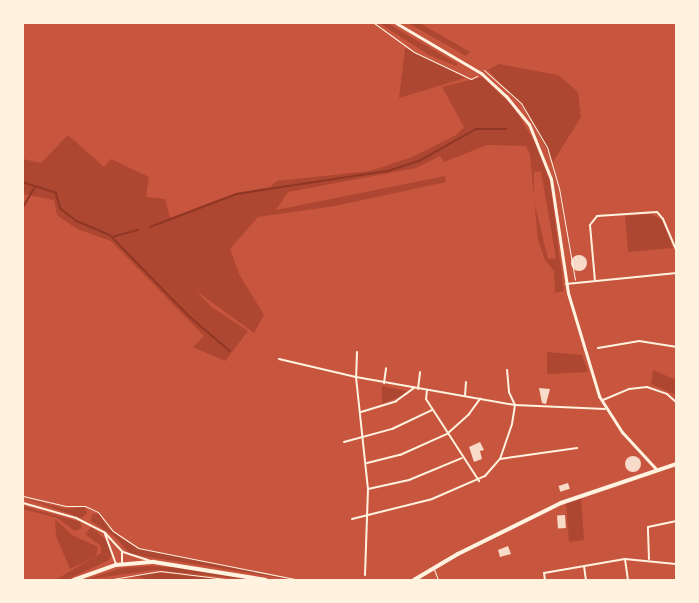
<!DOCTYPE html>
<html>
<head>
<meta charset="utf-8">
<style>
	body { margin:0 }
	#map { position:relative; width:699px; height:603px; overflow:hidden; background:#c8553d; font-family:Quicksand,sans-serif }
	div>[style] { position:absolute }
	.green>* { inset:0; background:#ae4732 }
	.stream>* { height:1.5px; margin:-0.75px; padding:0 0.75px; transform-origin:0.75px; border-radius:0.75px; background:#8f3625 }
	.building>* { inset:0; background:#f7dbc8; transform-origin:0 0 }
	.round { border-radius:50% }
	.path>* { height:1px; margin:-0.5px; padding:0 0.5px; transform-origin:0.5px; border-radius:0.5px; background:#fff3e0 }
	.service>* { height:1px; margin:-0.5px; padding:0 0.5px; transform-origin:0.5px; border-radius:0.5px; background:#fff3e0 }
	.minor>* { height:2px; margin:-1px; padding:0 1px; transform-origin:1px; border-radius:1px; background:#fff3e0 }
	.tertiary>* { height:3px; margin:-1.5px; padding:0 1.5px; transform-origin:1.5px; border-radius:1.5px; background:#fff3e0 }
	.primary>* { height:3.5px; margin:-1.75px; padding:0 1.75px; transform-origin:1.75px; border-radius:1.75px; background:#fff3e0 }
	span { translate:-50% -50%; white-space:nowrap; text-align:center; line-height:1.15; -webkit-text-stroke:4px #fff3e0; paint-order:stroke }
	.frame { position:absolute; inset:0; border:24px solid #fff3e0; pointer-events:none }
</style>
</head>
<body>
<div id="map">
	<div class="green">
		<div style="clip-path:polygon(379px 23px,387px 23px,458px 64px,456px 66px,429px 55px)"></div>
		<div style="clip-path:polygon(408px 23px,420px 23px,470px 52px,466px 56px)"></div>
		<div style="clip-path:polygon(405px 48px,450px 69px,465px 78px,399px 98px)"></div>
		<div style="clip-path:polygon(499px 64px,558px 75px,578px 92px,581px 117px,553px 162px,527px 111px,488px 70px)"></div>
		<div style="clip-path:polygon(evenodd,482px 77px,513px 106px,538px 147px,550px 183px,564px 291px,555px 293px,554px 271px,545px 260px,538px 240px,530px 155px,526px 146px,487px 145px,444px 162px,440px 156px,416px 168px,288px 192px,276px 210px,445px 176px,446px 182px,335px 206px,258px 217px,230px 249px,239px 274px,264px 315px,254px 333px,195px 290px,213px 308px,248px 331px,225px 361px,193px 347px,204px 336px,111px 241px,77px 229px,57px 215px,54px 200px,23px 194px,23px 159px,41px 163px,68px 135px,104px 167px,111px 159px,149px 177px,146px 197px,165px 199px,170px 218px,236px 193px,270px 187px,277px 181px,370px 171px,412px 157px,456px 135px,464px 127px,442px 87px,482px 77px,541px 171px,556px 258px,548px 259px,534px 201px,534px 172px,541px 171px)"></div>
		<div style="clip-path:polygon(651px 214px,662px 220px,673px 248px,628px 252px,625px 216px)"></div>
		<div style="clip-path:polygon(547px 352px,582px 355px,588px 372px,547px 374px)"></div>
		<div style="clip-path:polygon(653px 370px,676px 380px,676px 395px,651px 384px)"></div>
		<div style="clip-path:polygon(382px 386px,407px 391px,408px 393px,382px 404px)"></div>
		<div style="clip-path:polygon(23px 498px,66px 509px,84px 507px,87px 513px,82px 518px)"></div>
		<div style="clip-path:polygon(581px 498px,584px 540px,569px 542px,566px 504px)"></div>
		<div style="clip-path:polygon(23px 506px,80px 522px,82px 528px,75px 531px,57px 518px,23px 509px)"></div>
		<div style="clip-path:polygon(92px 514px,99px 514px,110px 530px,137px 548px,294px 580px,130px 554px,114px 536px,91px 521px)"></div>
		<div style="clip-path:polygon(55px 519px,72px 535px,98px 547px,96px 556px,70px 569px,56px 536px)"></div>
		<div style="clip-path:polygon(91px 527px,107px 541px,112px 555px,109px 560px,66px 580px,55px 580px,101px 553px,101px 546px,85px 534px)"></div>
		<div style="clip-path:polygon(150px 566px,186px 568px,252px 580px,154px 570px,84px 580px,122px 568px)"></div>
		<div style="clip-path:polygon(157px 573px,189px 574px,225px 580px,153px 580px,131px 576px)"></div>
	</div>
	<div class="stream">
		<div style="left:23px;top:182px;width:35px;rotate:18deg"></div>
		<div style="left:56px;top:193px;width:17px;rotate:73deg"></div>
		<div style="left:61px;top:209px;width:20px;rotate:37deg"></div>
		<div style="left:77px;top:221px;width:36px;rotate:23deg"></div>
		<div style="left:110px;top:235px;width:113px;rotate:45.7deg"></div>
		<div style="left:189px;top:316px;width:54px;rotate:40.5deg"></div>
		<div style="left:23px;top:207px;width:23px;rotate:-59deg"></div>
		<div style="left:150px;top:227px;width:93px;rotate:-20.8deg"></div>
		<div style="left:237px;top:194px;width:153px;rotate:-8.7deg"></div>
		<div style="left:388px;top:171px;width:35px;rotate:-18deg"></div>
		<div style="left:421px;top:160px;width:63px;rotate:-29.4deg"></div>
		<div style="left:476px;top:129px;width:30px"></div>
		<div style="left:112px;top:237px;width:27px;rotate:-15deg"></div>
	</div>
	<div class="building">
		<div class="round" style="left:571px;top:255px;width:16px;height:16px"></div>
		<div style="clip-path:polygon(539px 388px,550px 389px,546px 404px,542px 403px)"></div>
		<div style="clip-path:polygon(480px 442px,484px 450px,480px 451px,482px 459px,474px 462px,469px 447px)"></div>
		<div class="round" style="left:625px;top:456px;width:16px;height:16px"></div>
		<div style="left:568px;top:483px;width:6px;height:10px;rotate:72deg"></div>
		<div style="left:565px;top:515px;width:13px;height:8px;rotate:86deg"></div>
		<div style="clip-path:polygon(508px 546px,511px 554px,500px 557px,498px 550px)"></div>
	</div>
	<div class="path">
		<div style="left:374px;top:23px;width:49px;rotate:35.9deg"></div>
		<div style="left:414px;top:52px;width:63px;rotate:25.3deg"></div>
		<div style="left:471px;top:79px;width:7px;rotate:-27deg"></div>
		<div style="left:484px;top:70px;width:50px;rotate:41.7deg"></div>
		<div style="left:521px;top:103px;width:51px;rotate:59.4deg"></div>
		<div style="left:547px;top:147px;width:43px;rotate:73.7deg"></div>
		<div style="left:559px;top:188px;width:93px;rotate:80.1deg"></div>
		<div style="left:23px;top:496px;width:44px;rotate:13.1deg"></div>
		<div style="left:66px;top:506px;width:19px"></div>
		<div style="left:85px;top:506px;width:14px;rotate:25deg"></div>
		<div style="left:98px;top:512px;width:24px;rotate:52deg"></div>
		<div style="left:113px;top:531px;width:30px;rotate:34deg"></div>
		<div style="left:138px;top:548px;width:165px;rotate:11.2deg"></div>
		<div style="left:107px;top:580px;width:54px;rotate:-9.6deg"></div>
		<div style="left:160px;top:571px;width:74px;rotate:7deg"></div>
	</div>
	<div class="service">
		<div style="left:434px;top:569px;width:12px;rotate:70deg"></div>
	</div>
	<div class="minor">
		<div style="left:595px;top:281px;width:56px;rotate:-95.1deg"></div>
		<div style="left:590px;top:225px;width:11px;rotate:-52deg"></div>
		<div style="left:597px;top:216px;width:60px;rotate:-3.8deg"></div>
		<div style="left:657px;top:212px;width:9px;rotate:49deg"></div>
		<div style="left:663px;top:219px;width:33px;rotate:67deg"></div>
		<div style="left:566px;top:284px;width:111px;rotate:-5.7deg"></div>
		<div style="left:598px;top:348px;width:42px;rotate:-9.7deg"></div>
		<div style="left:639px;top:341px;width:37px;rotate:9deg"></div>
		<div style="left:357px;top:352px;width:25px;rotate:92deg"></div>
		<div style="left:356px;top:377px;width:113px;rotate:83.9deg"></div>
		<div style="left:368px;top:489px;width:86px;rotate:92deg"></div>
		<div style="left:279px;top:359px;width:79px;rotate:13.2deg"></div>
		<div style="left:356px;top:377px;width:161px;rotate:10deg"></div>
		<div style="left:515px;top:405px;width:90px;rotate:2.5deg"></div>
		<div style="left:384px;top:383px;width:15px;rotate:-82deg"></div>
		<div style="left:418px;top:389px;width:17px;rotate:-83deg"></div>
		<div style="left:427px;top:390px;width:9px;rotate:96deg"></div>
		<div style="left:426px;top:399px;width:98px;rotate:57.1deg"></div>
		<div style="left:465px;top:396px;width:14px;rotate:-86deg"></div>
		<div style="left:603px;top:400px;width:28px;rotate:-23deg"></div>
		<div style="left:629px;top:389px;width:18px;rotate:-6deg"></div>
		<div style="left:647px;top:387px;width:21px;rotate:19deg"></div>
		<div style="left:667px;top:394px;width:12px;rotate:42deg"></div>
		<div style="left:361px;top:412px;width:37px;rotate:-17deg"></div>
		<div style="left:396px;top:401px;width:22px;rotate:-36deg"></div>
		<div style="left:676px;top:414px;width:1px;rotate:-90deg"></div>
		<div style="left:344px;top:442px;width:50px;rotate:-15.2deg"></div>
		<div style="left:392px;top:429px;width:44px;rotate:-25.4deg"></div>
		<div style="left:500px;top:459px;width:78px;rotate:-8.1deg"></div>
		<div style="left:367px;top:463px;width:34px;rotate:-14deg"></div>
		<div style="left:400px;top:455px;width:51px;rotate:-24.1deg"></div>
		<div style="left:447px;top:434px;width:30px;rotate:-42deg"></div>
		<div style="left:469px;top:414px;width:19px;rotate:-54deg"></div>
		<div style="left:368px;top:489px;width:42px;rotate:-12.4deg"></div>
		<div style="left:409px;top:480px;width:57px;rotate:-22.5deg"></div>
		<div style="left:23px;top:503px;width:55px;rotate:15.8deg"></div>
		<div style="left:76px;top:518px;width:33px;rotate:27deg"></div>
		<div style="left:105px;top:533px;width:25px;rotate:47deg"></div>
		<div style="left:122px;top:551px;width:13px;rotate:90deg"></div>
		<div style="left:352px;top:519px;width:82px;rotate:-14deg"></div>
		<div style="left:432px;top:499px;width:58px;rotate:-23.5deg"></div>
		<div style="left:485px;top:476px;width:23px;rotate:-49deg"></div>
		<div style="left:500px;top:459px;width:37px;rotate:-71deg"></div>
		<div style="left:512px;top:424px;width:19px;rotate:-81deg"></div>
		<div style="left:515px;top:405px;width:14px;rotate:-115deg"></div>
		<div style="left:509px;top:392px;width:22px;rotate:-95deg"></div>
		<div style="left:105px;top:534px;width:33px;rotate:70deg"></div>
		<div style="left:123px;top:552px;width:29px;rotate:18deg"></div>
		<div style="left:625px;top:559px;width:21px;rotate:82deg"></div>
		<div style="left:649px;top:559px;width:32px;rotate:-92deg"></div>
		<div style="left:648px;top:527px;width:29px;rotate:-12deg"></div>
		<div style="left:584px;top:566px;width:14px;rotate:82deg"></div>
		<div style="left:545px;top:580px;width:7px;rotate:-98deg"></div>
		<div style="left:544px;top:573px;width:82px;rotate:-9.8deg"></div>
		<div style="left:625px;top:559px;width:51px;rotate:5.6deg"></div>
	</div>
	<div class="tertiary">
		<div style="left:396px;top:23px;width:99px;rotate:30.5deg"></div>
		<div style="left:481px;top:73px;width:34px;rotate:43deg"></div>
		<div style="left:506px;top:96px;width:36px;rotate:51deg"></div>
		<div style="left:529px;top:124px;width:59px;rotate:68.2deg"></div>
		<div style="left:551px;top:179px;width:115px;rotate:81.5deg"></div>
		<div style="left:568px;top:293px;width:108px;rotate:73.2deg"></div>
		<div style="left:599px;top:396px;width:43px;rotate:57.4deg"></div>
		<div style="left:622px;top:432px;width:50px;rotate:47.4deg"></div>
	</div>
	<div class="primary">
		<div style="left:74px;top:580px;width:45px;rotate:-19.7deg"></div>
		<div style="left:116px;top:565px;width:38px;rotate:-5deg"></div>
		<div style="left:154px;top:562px;width:113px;rotate:9.1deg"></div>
		<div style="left:414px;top:580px;width:51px;rotate:-30.6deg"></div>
		<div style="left:458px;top:554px;width:115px;rotate:-26.3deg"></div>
		<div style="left:561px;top:503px;width:121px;rotate:-18.7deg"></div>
	</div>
	<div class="frame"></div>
</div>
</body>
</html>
